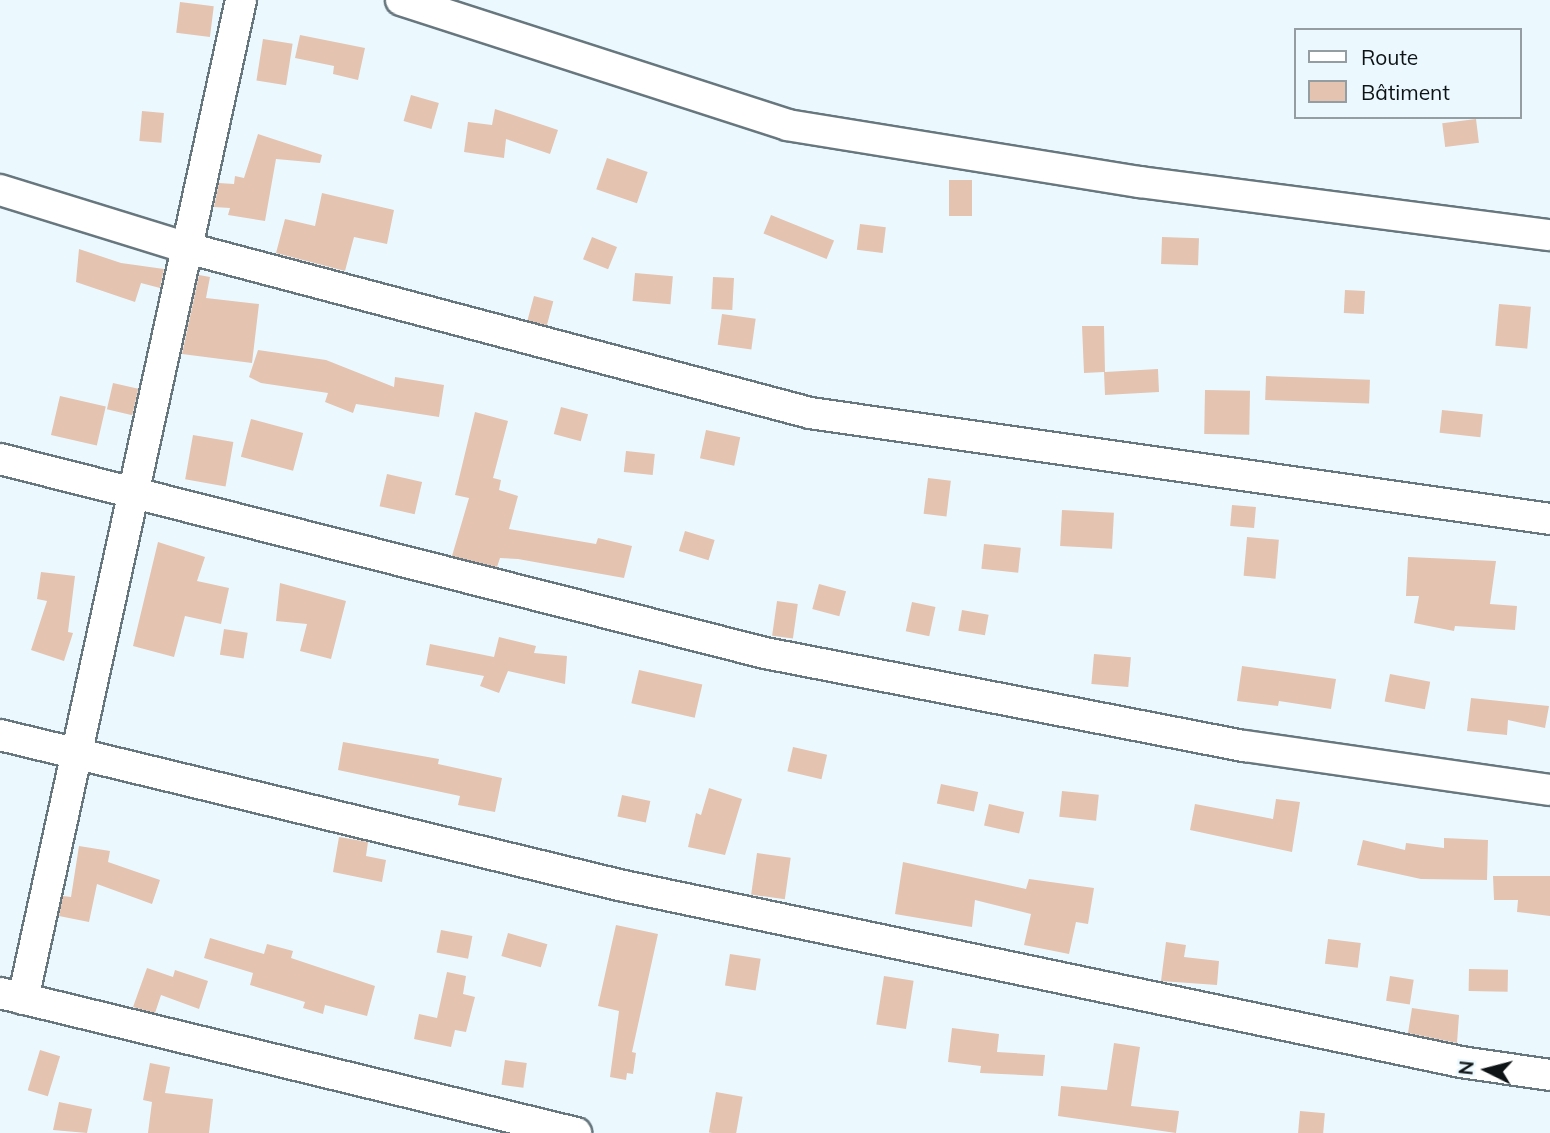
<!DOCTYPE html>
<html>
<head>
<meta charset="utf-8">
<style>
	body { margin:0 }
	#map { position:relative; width:1550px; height:1133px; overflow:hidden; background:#ebf9ff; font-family:Mulish,sans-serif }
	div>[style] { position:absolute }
	.building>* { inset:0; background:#e4c3b1; transform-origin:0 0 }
	.roads { filter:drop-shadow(2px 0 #68777e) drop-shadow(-2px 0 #68777e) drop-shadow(0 2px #68777e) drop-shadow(0 -2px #68777e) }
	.minor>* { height:30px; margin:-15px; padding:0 15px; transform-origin:15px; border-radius:15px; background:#fff }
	span { translate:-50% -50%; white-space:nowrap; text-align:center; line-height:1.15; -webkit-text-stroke:5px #ebf9ff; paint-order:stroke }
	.legend { position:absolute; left:1294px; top:28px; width:228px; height:91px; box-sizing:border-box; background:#ebf9ff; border:2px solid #939da2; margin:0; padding:9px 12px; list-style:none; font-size:21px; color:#0e1416 }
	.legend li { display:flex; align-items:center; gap:14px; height:35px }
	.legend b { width:35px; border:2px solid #939da2 }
	.north { position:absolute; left:1452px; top:1035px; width:70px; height:70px; -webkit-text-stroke:5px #ebf9ff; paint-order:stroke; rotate:276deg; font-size:19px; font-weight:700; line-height:28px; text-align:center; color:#0e1416 }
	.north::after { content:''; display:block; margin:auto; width:24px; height:32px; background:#0e1416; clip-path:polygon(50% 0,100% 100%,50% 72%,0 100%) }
</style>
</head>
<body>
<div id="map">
	<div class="building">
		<div style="left:180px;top:2px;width:34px;height:31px;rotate:7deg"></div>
		<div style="clip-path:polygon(300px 35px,365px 48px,358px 80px,333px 74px,334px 66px,295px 58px)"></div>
		<div style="left:263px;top:39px;width:30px;height:42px;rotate:9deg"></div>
		<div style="left:411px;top:95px;width:29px;height:27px;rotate:16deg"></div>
		<div style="clip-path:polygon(495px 109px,558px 130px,550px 154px,506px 139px,504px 158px,464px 152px,468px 122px,492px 125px)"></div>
		<div style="left:142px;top:111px;width:22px;height:30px;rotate:5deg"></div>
		<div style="left:1476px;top:119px;width:24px;height:34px;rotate:83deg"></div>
		<div style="clip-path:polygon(258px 134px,322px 155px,320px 163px,276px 159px,265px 221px,228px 215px,230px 208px,214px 207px,219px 183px,234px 184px,235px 176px,244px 178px)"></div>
		<div style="left:607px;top:158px;width:43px;height:33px;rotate:19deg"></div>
		<div style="left:949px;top:180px;width:23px;height:36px"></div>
		<div style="clip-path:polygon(322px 193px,394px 210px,387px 244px,354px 237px,345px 271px,276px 253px,285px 219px,315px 226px)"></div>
		<div style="left:771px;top:215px;width:68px;height:20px;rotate:22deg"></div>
		<div style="left:860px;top:224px;width:26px;height:26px;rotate:7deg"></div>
		<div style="left:592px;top:237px;width:27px;height:24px;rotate:22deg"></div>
		<div style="left:1162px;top:237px;width:37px;height:27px;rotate:2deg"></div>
		<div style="clip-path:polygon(79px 249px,121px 263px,164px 269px,160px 288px,141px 283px,135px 302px,76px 282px)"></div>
		<div style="left:635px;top:273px;width:38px;height:28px;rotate:5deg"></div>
		<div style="clip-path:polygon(199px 275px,210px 277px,206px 298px,259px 304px,252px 363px,182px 354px)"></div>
		<div style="left:713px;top:277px;width:21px;height:32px;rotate:3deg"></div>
		<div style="left:1345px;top:290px;width:20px;height:23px;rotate:3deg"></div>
		<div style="left:534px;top:296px;width:20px;height:25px;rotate:15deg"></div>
		<div style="left:1499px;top:304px;width:32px;height:42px;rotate:5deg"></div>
		<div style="left:722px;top:314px;width:34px;height:31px;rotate:8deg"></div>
		<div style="clip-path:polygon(1082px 326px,1104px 326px,1105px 372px,1158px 369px,1159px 392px,1105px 395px,1104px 372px,1084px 373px)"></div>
		<div style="clip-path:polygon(258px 350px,326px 360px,394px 387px,395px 377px,444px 385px,439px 417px,356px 404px,353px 413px,325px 402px,328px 393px,261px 383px,249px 377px)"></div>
		<div style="left:1266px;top:376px;width:104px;height:24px;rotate:2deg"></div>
		<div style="left:113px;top:383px;width:26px;height:27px;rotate:13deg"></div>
		<div style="left:1205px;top:390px;width:45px;height:44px;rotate:1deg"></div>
		<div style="left:60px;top:396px;width:47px;height:40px;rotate:13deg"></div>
		<div style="left:561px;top:407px;width:28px;height:28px;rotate:15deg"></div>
		<div style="left:1442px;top:410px;width:41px;height:23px;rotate:6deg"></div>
		<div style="clip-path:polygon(475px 412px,508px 421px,493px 478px,501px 480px,499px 490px,518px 496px,509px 529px,596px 544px,598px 538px,632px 546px,624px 578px,518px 559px,500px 558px,497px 567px,452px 556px,469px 498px,455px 495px)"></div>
		<div style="left:251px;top:419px;width:54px;height:39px;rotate:15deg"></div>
		<div style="left:706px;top:430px;width:35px;height:29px;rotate:12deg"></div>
		<div style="left:193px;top:435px;width:41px;height:45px;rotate:10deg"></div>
		<div style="left:626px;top:451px;width:29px;height:21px;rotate:6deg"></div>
		<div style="left:387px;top:474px;width:36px;height:33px;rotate:13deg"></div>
		<div style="left:928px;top:478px;width:23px;height:36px;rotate:7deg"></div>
		<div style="left:1232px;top:505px;width:24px;height:21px;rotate:5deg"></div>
		<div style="left:1062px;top:510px;width:52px;height:36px;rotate:3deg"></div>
		<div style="left:685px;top:531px;width:31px;height:21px;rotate:17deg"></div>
		<div style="left:1247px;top:537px;width:32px;height:39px;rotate:5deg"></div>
		<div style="clip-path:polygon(158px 542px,205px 557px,197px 581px,229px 588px,221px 624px,185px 616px,174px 657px,133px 646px)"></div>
		<div style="left:984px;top:544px;width:37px;height:25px;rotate:6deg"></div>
		<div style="clip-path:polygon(1408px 557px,1496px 561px,1490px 604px,1517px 606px,1515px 630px,1455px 626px,1454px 631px,1414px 623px,1419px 596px,1406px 596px)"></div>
		<div style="clip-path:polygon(41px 572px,75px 576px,68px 632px,73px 633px,64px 661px,31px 650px,47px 601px,37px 599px)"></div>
		<div style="clip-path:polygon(280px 583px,346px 601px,331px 659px,300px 651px,307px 624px,276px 621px)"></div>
		<div style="left:819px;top:584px;width:28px;height:26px;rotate:15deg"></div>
		<div style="left:777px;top:601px;width:21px;height:35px;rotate:8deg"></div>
		<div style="left:912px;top:602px;width:24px;height:30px;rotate:12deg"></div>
		<div style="left:962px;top:610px;width:27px;height:21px;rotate:10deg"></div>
		<div style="left:224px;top:629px;width:24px;height:26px;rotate:9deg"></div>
		<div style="clip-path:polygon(499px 637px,536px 646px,534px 653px,567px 656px,565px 684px,508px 671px,499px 693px,480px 686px,484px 676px,426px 665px,430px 644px,494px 657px)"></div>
		<div style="left:1094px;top:654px;width:37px;height:30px;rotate:5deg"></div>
		<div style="clip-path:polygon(1242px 666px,1336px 679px,1331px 709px,1279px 701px,1278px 706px,1237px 701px)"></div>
		<div style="left:639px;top:670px;width:65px;height:34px;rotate:13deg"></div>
		<div style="left:1390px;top:674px;width:41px;height:28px;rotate:11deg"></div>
		<div style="clip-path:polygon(1471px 698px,1549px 706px,1545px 728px,1508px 720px,1507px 735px,1467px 731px)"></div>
		<div style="clip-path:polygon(343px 742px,439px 759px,438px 764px,502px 778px,495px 812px,458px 805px,460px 796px,338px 770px)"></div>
		<div style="left:793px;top:747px;width:35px;height:25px;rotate:13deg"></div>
		<div style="left:941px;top:784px;width:38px;height:20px;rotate:12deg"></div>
		<div style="clip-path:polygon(709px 788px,742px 799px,725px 855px,688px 847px,696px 813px,701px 815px)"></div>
		<div style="left:1062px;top:791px;width:37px;height:26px;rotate:6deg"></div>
		<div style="left:622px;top:795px;width:29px;height:22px;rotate:12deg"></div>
		<div style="clip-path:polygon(1276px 799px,1300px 802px,1292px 852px,1190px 830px,1195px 804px,1273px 819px)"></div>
		<div style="left:989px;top:804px;width:36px;height:22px;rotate:13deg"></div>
		<div style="clip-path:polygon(339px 837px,368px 842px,366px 856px,386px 860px,382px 882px,333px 872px)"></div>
		<div style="clip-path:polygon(1444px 838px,1488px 840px,1487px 880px,1421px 879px,1357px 865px,1363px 840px,1405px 850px,1406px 843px,1444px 848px)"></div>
		<div style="clip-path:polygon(79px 846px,110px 851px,108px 862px,160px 880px,152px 904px,97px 884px,89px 922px,59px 916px,63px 896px,71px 897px)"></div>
		<div style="left:757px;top:853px;width:34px;height:42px;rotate:8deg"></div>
		<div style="clip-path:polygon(903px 862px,1026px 889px,1029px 879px,1094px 888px,1088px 924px,1076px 922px,1069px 954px,1024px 945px,1031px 914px,975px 900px,972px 927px,895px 914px)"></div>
		<div style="clip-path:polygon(1493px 876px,1550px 876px,1550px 916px,1517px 912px,1518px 900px,1494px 900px)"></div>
		<div style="clip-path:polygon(616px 925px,658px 934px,632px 1052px,636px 1053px,633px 1074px,627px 1073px,626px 1080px,610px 1077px,619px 1011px,598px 1006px)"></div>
		<div style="left:441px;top:930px;width:32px;height:23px;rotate:11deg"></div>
		<div style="left:508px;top:933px;width:41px;height:24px;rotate:16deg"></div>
		<div style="clip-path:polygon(210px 938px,264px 954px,267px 944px,293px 951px,291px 958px,375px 986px,367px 1016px,325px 1005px,323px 1014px,303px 1008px,305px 1002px,250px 985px,253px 973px,204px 958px)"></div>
		<div style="left:1328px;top:939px;width:33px;height:25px;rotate:7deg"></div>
		<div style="clip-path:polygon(1166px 942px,1186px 945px,1184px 957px,1219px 961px,1217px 985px,1161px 981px)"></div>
		<div style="left:730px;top:954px;width:31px;height:32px;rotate:9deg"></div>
		<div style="clip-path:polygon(147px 968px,173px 977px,175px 970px,208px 981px,199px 1009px,161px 995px,155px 1013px,133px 1007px)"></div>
		<div style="left:1469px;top:969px;width:39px;height:22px;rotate:1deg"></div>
		<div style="clip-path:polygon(447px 972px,466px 976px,463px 994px,475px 997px,466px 1032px,455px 1030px,451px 1047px,414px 1039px,419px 1014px,437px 1018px)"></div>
		<div style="left:884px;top:976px;width:30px;height:49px;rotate:9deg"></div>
		<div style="left:1390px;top:976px;width:24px;height:25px;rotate:9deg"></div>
		<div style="clip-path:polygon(1412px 1008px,1459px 1015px,1457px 1043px,1408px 1033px)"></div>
		<div style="clip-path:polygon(952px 1028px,999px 1034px,997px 1052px,1045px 1055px,1043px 1076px,980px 1073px,981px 1066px,948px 1062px)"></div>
		<div style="clip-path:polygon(1114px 1043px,1140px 1047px,1131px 1106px,1179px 1111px,1176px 1133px,1058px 1116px,1061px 1086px,1107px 1090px)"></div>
		<div style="left:40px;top:1050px;width:21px;height:42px;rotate:17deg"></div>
		<div style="left:505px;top:1060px;width:22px;height:25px;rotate:8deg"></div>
		<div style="clip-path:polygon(150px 1063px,170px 1067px,165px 1093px,213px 1099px,209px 1133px,148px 1133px,152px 1102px,143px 1100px)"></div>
		<div style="left:716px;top:1092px;width:27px;height:41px;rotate:10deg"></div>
		<div style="clip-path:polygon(59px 1102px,92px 1109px,87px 1133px,53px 1130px)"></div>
		<div style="left:1300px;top:1111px;width:25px;height:22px;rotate:5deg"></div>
	</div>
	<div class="roads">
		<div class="minor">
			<div style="left:401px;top:0;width:406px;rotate:17.9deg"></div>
			<div style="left:787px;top:125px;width:358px;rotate:9.2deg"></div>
			<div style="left:1140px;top:182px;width:413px;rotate:7.4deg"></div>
			<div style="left:0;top:190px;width:196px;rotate:17.2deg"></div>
			<div style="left:187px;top:248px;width:644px;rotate:14.83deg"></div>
			<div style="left:810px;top:413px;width:748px;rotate:8.15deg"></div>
			<div style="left:0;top:459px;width:789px;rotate:14.23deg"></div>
			<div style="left:765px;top:653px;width:489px;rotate:11deg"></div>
			<div style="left:1245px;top:746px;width:308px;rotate:8.2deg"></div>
			<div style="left:0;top:735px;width:637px;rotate:13.62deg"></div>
			<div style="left:619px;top:885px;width:860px;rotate:11.87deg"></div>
			<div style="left:1461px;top:1062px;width:90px;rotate:8.3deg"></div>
			<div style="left:0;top:993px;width:593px;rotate:13.66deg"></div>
			<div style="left:23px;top:999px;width:1023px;rotate:-77.69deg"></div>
		</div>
	</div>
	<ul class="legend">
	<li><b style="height:9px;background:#fff"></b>Route</li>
	<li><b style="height:19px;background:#e4c3b1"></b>Bâtiment</li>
	</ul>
	<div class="north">N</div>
</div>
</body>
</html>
